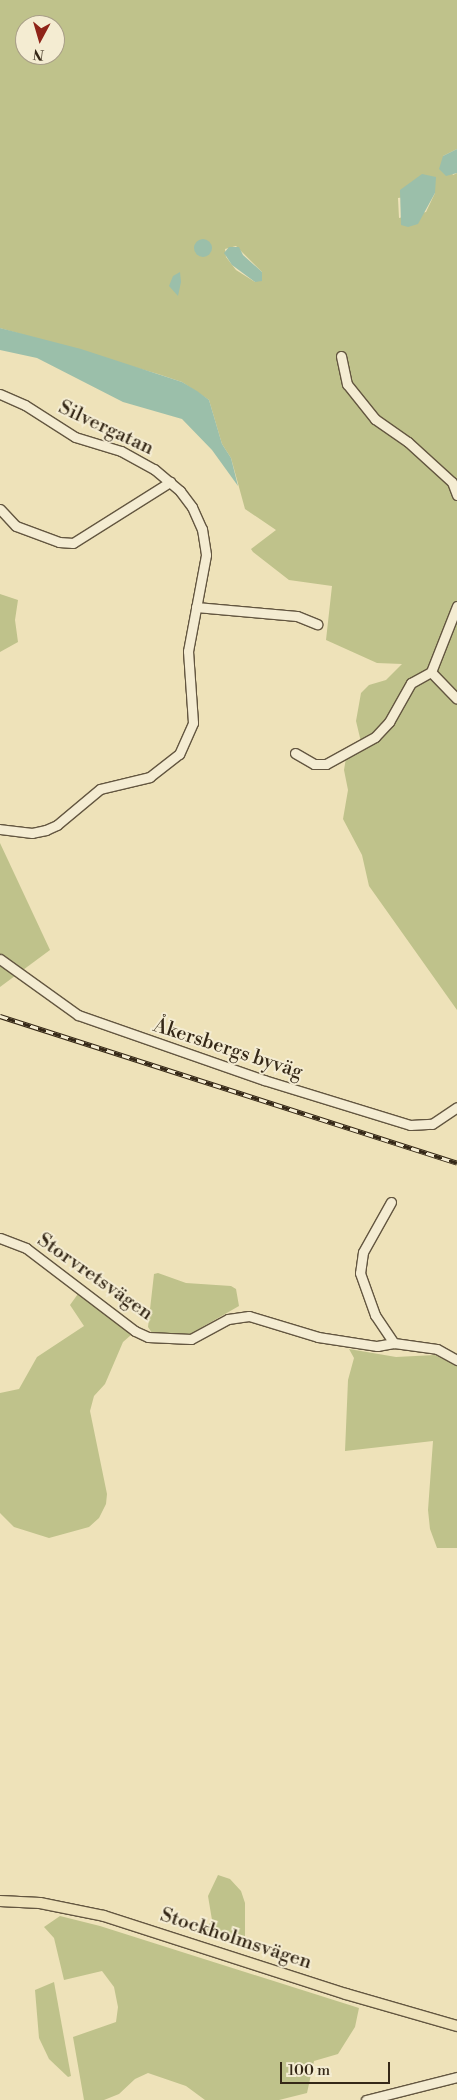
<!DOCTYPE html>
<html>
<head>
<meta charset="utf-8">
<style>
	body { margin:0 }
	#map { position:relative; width:457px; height:2100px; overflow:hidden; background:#eee2b9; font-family:"Libre Bodoni",serif }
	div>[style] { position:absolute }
	.green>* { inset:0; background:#bfc28b }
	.water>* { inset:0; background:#9bbfaa }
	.round { border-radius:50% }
	.roads { filter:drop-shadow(1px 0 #635640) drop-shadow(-1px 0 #635640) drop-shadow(0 1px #635640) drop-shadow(0 -1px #635640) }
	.minor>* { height:9px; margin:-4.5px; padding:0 4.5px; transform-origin:4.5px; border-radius:4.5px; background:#f4ecd2 }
	.major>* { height:10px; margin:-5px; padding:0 5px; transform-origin:5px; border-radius:5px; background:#eee2b9 }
	.rail>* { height:4.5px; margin-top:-2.25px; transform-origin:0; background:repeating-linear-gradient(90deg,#f4ecd2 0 8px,#352817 0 16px); box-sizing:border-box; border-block:1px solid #352817 }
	span { translate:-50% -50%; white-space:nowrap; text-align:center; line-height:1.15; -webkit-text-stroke:4px #f4ecd2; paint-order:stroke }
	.street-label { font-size:20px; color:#352817 }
	.north { position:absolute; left:15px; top:15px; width:50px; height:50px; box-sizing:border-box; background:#f4ecd2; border:1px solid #a89e87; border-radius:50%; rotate:186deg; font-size:14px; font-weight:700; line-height:20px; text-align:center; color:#352817 }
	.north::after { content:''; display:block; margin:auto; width:18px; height:22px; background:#8f2418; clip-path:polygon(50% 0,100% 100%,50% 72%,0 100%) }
	.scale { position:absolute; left:280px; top:2062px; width:110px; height:22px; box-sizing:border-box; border:2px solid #352817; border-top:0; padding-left:6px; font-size:15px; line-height:18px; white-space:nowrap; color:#352817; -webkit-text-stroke:4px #f4ecd2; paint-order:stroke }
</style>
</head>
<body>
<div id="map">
	<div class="green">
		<div style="clip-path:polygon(evenodd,0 0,457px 0,457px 149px,443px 156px,453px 175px,457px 173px,457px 1010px,369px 886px,362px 855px,343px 819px,348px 790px,344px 770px,346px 758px,377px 739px,361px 742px,356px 721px,361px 693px,369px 685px,386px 680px,402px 664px,377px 663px,326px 640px,332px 586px,289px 580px,253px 552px,251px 549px,276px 530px,245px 509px,231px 458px,222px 444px,209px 400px,182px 382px,158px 374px,0 328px,0 0,25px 25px,55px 25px,55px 55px,25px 55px,25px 25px,0 0,435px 193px,426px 212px,399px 218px,398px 198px,435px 193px,0 0,236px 246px,262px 272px,255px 282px,236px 270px,226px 257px,225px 249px,236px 246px)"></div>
		<div style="clip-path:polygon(0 594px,18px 600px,15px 620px,18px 642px,0 652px)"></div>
		<div style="clip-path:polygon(0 843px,50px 950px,0 987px)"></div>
		<div style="clip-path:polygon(158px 1273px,186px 1283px,231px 1286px,236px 1289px,239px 1306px,190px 1334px,152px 1333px,148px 1327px,154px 1274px)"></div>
		<div style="clip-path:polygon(80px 1291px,131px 1335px,123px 1342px,105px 1384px,94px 1396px,90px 1411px,107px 1494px,106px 1504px,99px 1518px,89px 1527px,49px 1538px,14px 1527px,0 1513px,0 1393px,19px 1389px,37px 1357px,84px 1326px,70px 1305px)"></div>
		<div style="clip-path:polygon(349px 1349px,396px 1357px,435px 1355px,457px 1366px,457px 1548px,437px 1548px,430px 1529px,428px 1510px,433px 1441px,345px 1451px,348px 1380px,354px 1358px)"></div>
		<div style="clip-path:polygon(218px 1875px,230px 1879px,241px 1891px,245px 1903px,245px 1946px,204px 1931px,212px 1920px,208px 1896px)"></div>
		<div style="clip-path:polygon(60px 1916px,100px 1926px,359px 2008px,355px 2027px,338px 2054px,314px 2061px,307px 2093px,279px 2100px,205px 2100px,186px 2086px,148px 2073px,135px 2079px,119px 2094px,104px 2100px,84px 2100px,73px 2037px,116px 2022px,118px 2007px,114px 1987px,102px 1971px,64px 1980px,54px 1938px,44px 1927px)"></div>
		<div style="clip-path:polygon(54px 1982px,71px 2076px,68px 2077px,49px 2059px,39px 2038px,35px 1990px)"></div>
	</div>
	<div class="water">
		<div style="clip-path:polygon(457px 149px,457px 173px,446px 176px,439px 169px,443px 156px)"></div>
		<div style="clip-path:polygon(422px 174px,436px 177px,435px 193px,418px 224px,408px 227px,401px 225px,400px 190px)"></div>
		<div class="round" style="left:194px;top:239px;width:18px;height:18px"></div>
		<div style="clip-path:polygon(229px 247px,239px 247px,243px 255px,262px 272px,262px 281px,255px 282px,232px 265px,224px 253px)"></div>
		<div style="clip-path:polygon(180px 272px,181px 282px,178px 296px,169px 286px,173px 276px)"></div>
		<div style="clip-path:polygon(0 328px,81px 349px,182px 382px,197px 391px,209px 400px,222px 444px,231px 458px,238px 486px,212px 450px,182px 419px,123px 402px,37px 358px,0 350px)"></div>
	</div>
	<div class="roads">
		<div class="minor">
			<div style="left:341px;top:356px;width:29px;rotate:78deg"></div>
			<div style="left:347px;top:384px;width:45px;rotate:51.3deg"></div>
			<div style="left:375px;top:419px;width:40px;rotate:34.9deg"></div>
			<div style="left:408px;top:442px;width:59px;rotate:42.3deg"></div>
			<div style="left:452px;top:482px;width:14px;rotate:69deg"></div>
			<div style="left:0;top:394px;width:27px;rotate:24deg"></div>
			<div style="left:25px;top:405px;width:59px;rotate:32.6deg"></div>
			<div style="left:75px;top:437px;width:48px;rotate:16.9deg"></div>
			<div style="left:121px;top:451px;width:38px;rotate:29deg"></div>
			<div style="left:154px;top:469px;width:34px;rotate:40deg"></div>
			<div style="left:180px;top:491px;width:20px;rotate:53deg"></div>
			<div style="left:192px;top:507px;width:24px;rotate:66deg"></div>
			<div style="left:202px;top:529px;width:26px;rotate:81deg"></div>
			<div style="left:206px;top:555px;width:98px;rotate:100.6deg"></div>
			<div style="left:188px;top:651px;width:72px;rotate:86deg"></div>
			<div style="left:193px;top:723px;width:34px;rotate:114deg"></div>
			<div style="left:179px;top:754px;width:37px;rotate:142deg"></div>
			<div style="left:150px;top:777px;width:51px;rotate:166.5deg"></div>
			<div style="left:100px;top:789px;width:56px;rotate:140.1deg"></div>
			<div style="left:57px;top:825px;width:12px;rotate:156deg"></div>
			<div style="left:46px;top:830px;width:14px;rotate:168deg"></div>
			<div style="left:32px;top:833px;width:32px;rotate:-173deg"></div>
			<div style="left:0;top:509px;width:23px;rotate:47deg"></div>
			<div style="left:16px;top:526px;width:46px;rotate:20.4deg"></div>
			<div style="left:59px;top:542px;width:14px;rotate:4deg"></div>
			<div style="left:73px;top:543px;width:115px;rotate:-32.2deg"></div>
			<div style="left:196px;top:607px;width:101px;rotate:5.1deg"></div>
			<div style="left:297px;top:616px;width:22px;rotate:22deg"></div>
			<div style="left:431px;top:672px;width:71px;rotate:-68.5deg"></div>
			<div style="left:431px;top:672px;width:37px;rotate:46deg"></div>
			<div style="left:295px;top:753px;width:22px;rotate:30deg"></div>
			<div style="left:314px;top:764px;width:12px"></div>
			<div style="left:326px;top:764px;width:56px;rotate:-28.9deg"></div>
			<div style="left:375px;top:737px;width:21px;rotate:-47deg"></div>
			<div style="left:389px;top:722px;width:45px;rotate:-60.6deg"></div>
			<div style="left:411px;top:683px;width:23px;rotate:-29deg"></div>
			<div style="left:0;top:959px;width:96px;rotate:35.7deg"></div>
			<div style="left:78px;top:1015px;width:197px;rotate:19.3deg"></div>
			<div style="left:264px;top:1080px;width:153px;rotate:17.1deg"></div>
			<div style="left:410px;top:1125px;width:22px;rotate:-3deg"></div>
			<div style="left:432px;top:1124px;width:30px;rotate:-34deg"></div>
			<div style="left:391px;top:1202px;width:57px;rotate:119.2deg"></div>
			<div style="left:363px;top:1252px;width:21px;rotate:98deg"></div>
			<div style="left:360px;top:1273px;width:45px;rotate:70.3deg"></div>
			<div style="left:375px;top:1315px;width:34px;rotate:56deg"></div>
			<div style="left:0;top:1238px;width:28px;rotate:21deg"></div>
			<div style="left:26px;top:1248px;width:137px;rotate:37.3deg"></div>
			<div style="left:135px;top:1331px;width:14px;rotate:25deg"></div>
			<div style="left:148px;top:1337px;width:43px;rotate:2.7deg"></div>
			<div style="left:191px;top:1339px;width:42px;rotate:-28.4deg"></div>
			<div style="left:228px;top:1319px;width:21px;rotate:-8deg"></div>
			<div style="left:249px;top:1316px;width:72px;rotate:16.9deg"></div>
			<div style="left:318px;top:1337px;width:60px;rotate:8.7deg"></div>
			<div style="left:377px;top:1346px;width:17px;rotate:-10deg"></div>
			<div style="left:394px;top:1343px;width:43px;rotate:7.9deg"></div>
			<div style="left:437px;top:1349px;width:23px;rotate:29deg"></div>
			<div style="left:366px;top:2100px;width:94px;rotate:-14.2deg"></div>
		</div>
		<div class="major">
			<div style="left:0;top:1901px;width:40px;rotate:2.9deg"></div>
			<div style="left:40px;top:1903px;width:65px;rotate:11.5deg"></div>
			<div style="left:104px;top:1916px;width:254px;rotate:17.9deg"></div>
			<div style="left:346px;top:1994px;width:116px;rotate:16.1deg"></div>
		</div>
	</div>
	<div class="rail">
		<div style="left:0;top:1016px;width:480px;rotate:17.8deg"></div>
	</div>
	<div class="street-label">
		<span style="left:106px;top:428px;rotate:25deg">Silvergatan</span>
		<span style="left:228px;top:1049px;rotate:18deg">Åkersbergs byväg</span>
		<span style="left:95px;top:1277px;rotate:35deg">Storvretsvägen</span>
		<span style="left:236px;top:1939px;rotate:18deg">Stockholmsvägen</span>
	</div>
	<div class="north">N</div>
	<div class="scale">100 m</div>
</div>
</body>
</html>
